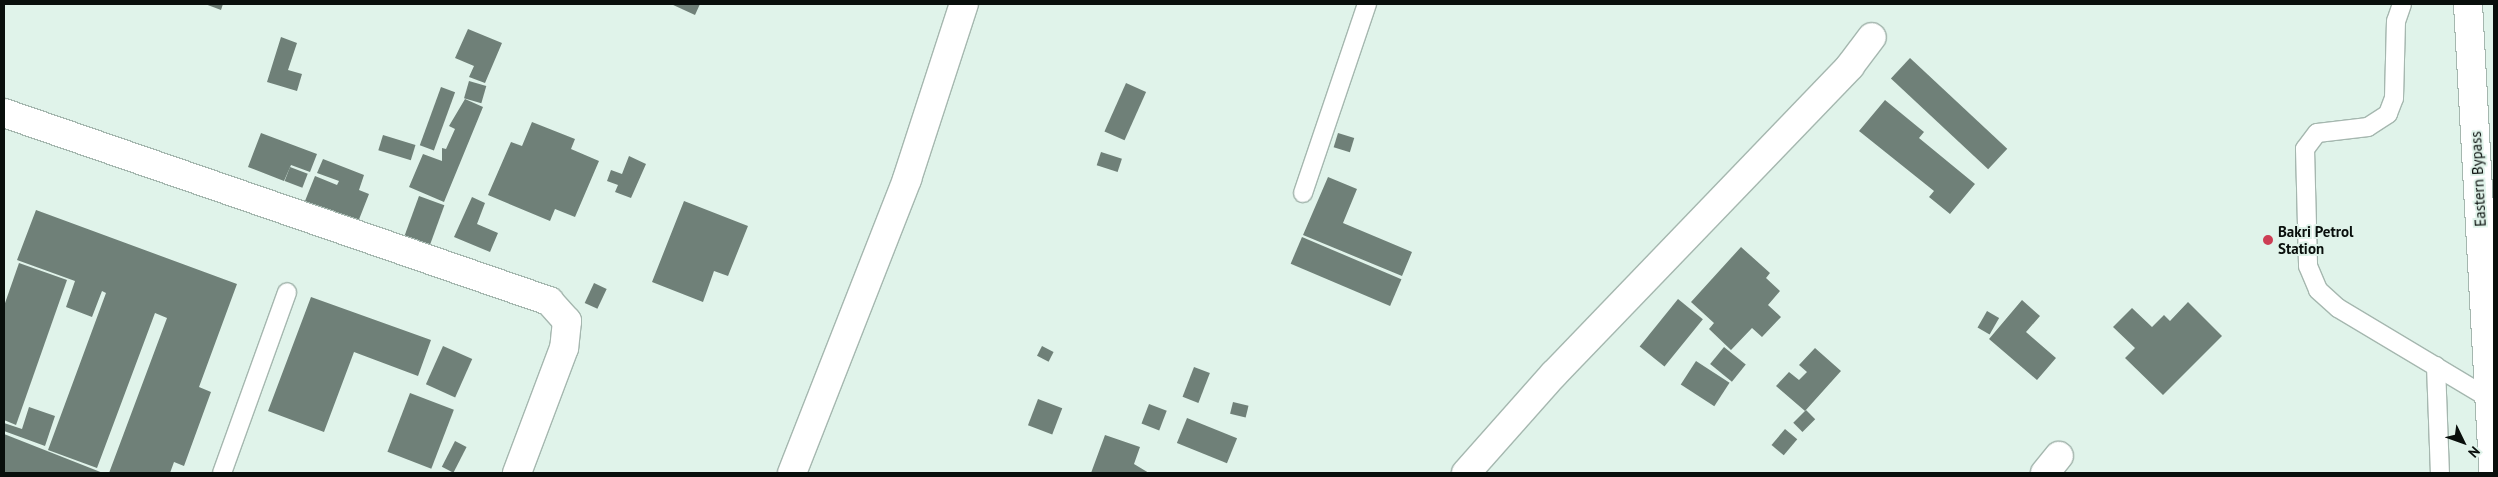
<!DOCTYPE html>
<html>
<head>
<meta charset="utf-8">
<style>
	body { margin:0 }
	#map { position:relative; width:2498px; height:477px; overflow:hidden; background:#e0f3ea; font-family:"PT Sans",sans-serif }
	div>[style] { position:absolute }
	.building>* { inset:0; background:#6f8078; transform-origin:0 0 }
	.roads { filter:drop-shadow(1px 0 #a5b7af) drop-shadow(-1px 0 #a5b7af) drop-shadow(0 1px #a5b7af) drop-shadow(0 -1px #a5b7af) }
	.lane>* { height:18px; margin:-9px; padding:0 9px; transform-origin:9px; border-radius:9px; background:#fff }
	.street>* { height:28px; margin:-14px; padding:0 14px; transform-origin:14px; border-radius:14px; background:#fff }
	.primary>* { height:28px; margin:-14px; padding:0 14px; transform-origin:14px; border-radius:14px; background:#fff }
	.dots>* { width:14px; height:14px; translate:-50% -50%; box-sizing:border-box; border:2px solid #e0f3ea; border-radius:50% }
	span { translate:-50% -50%; white-space:nowrap; text-align:center; line-height:1.15; -webkit-text-stroke:4px #e0f3ea; paint-order:stroke }
	.street-label { font-size:15px; color:#090f0c }
	.poi-label { font-size:15px; color:#090f0c; font-weight:700 }
	.left { translate:0 -50%; text-align:left }
	.frame { position:absolute; inset:0; border:5px solid #090f0c; pointer-events:none }
	.north { position:absolute; left:2438px; top:417px; width:50px; height:50px; -webkit-text-stroke:4px #e0f3ea; paint-order:stroke; rotate:132deg; font-size:14px; font-weight:700; line-height:20px; text-align:center; color:#090f0c }
	.north::after { content:''; display:block; margin:auto; width:18px; height:22px; background:#090f0c; clip-path:polygon(50% 0,100% 100%,50% 72%,0 100%) }
</style>
</head>
<body>
<div id="map">
	<div class="building">
		<div style="clip-path:polygon(205px 4px,223px 4px,221px 10px)"></div>
		<div style="clip-path:polygon(671px 4px,700px 4px,695px 15px)"></div>
		<div style="clip-path:polygon(468px 29px,502px 43px,485px 83px,469px 77px,474px 66px,455px 58px)"></div>
		<div style="clip-path:polygon(281px 37px,297px 43px,288px 70px,302px 74px,297px 91px,267px 82px)"></div>
		<div style="left:1910px;top:58px;width:133px;height:28px;rotate:43deg"></div>
		<div style="left:469px;top:81px;width:18px;height:18px;rotate:16deg"></div>
		<div style="left:1126px;top:83px;width:22px;height:53px;rotate:24deg"></div>
		<div style="left:441px;top:87px;width:15px;height:62px;rotate:20deg"></div>
		<div style="clip-path:polygon(465px 99px,483px 107px,444px 202px,409px 187px,423px 154px,442px 161px,442px 148px,446px 149px,455px 129px,449px 126px)"></div>
		<div style="clip-path:polygon(1885px 100px,1924px 132px,1919px 138px,1975px 184px,1950px 214px,1929px 197px,1934px 191px,1859px 131px)"></div>
		<div style="clip-path:polygon(532px 122px,575px 139px,571px 149px,599px 161px,575px 217px,555px 209px,550px 221px,488px 195px,511px 142px,522px 146px)"></div>
		<div style="clip-path:polygon(261px 133px,317px 154px,310px 172px,291px 165px,284px 181px,248px 167px)"></div>
		<div style="left:1338px;top:133px;width:17px;height:15px;rotate:17deg"></div>
		<div style="left:383px;top:135px;width:34px;height:16px;rotate:17deg"></div>
		<div style="left:1101px;top:152px;width:22px;height:14px;rotate:18deg"></div>
		<div style="clip-path:polygon(629px 156px,646px 164px,631px 198px,615px 192px,618px 185px,607px 181px,611px 170px,622px 174px)"></div>
		<div style="clip-path:polygon(323px 159px,364px 175px,359px 190px,369px 194px,358px 222px,305px 201px,315px 176px,337px 185px,339px 181px,317px 173px)"></div>
		<div style="left:290px;top:167px;width:19px;height:15px;rotate:21deg"></div>
		<div style="clip-path:polygon(1328px 177px,1357px 189px,1343px 223px,1412px 252px,1402px 276px,1303px 235px)"></div>
		<div style="left:419px;top:196px;width:27px;height:43px;rotate:20deg"></div>
		<div style="clip-path:polygon(472px 197px,485px 203px,477px 224px,498px 233px,490px 252px,454px 237px)"></div>
		<div style="clip-path:polygon(684px 201px,748px 226px,728px 276px,714px 271px,703px 302px,652px 282px)"></div>
		<div style="clip-path:polygon(36px 210px,237px 284px,199px 387px,211px 392px,184px 466px,174px 462px,170px 473px,109px 473px,167px 318px,155px 313px,97px 468px,48px 450px,106px 293px,102px 291px,92px 317px,66px 307px,75px 281px,17px 260px)"></div>
		<div style="left:1302px;top:237px;width:108px;height:29px;rotate:23deg"></div>
		<div style="clip-path:polygon(1741px 247px,1770px 273px,1766px 278px,1780px 291px,1768px 305px,1781px 317px,1762px 337px,1752px 328px,1731px 350px,1709px 329px,1714px 323px,1691px 302px)"></div>
		<div style="clip-path:polygon(19px 263px,67px 280px,16px 425px,4px 420px,4px 306px)"></div>
		<div style="left:594px;top:283px;width:14px;height:22px;rotate:25deg"></div>
		<div style="clip-path:polygon(311px 297px,431px 340px,418px 376px,354px 352px,324px 432px,268px 411px)"></div>
		<div style="left:1678px;top:299px;width:32px;height:61px;rotate:39deg"></div>
		<div style="clip-path:polygon(2022px 300px,2040px 316px,2026px 332px,2056px 358px,2037px 380px,1989px 339px)"></div>
		<div style="clip-path:polygon(2188px 302px,2222px 336px,2163px 395px,2125px 358px,2135px 348px,2113px 327px,2132px 308px,2152px 327px,2164px 315px,2170px 321px)"></div>
		<div style="left:1987px;top:311px;width:14px;height:19px;rotate:30deg"></div>
		<div style="left:443px;top:346px;width:32px;height:42px;rotate:24deg"></div>
		<div style="left:1042px;top:346px;width:13px;height:11px;rotate:27deg"></div>
		<div style="left:1724px;top:347px;width:28px;height:22px;rotate:39deg"></div>
		<div style="clip-path:polygon(1815px 348px,1841px 371px,1805px 411px,1776px 386px,1789px 372px,1799px 380px,1807px 372px,1799px 365px)"></div>
		<div style="left:1696px;top:361px;width:40px;height:28px;rotate:33deg"></div>
		<div style="left:1194px;top:367px;width:17px;height:32px;rotate:21deg"></div>
		<div style="left:410px;top:393px;width:47px;height:63px;rotate:21deg"></div>
		<div style="left:1038px;top:399px;width:26px;height:28px;rotate:21deg"></div>
		<div style="left:1233px;top:402px;width:16px;height:12px;rotate:14deg"></div>
		<div style="left:1149px;top:404px;width:19px;height:21px;rotate:21deg"></div>
		<div style="clip-path:polygon(29px 407px,55px 416px,45px 446px,4px 431px,4px 423px,22px 429px)"></div>
		<div style="left:1806px;top:410px;width:13px;height:18px;rotate:45deg"></div>
		<div style="left:1187px;top:418px;width:54px;height:27px;rotate:22deg"></div>
		<div style="left:1785px;top:429px;width:16px;height:21px;rotate:40deg"></div>
		<div style="clip-path:polygon(4px 434px,103px 473px,4px 473px)"></div>
		<div style="clip-path:polygon(1105px 435px,1140px 447px,1134px 464px,1149px 473px,1091px 473px)"></div>
		<div style="left:455px;top:441px;width:13px;height:29px;rotate:27deg"></div>
	</div>
	<div class="roads">
		<div class="lane">
			<div style="left:2402px;top:4px;width:18px;rotate:109deg"></div>
			<div style="left:2396px;top:21px;width:77px;rotate:91.5deg"></div>
			<div style="left:2394px;top:98px;width:17px;rotate:111deg"></div>
			<div style="left:2388px;top:114px;width:24px;rotate:147deg"></div>
			<div style="left:2368px;top:127px;width:51px;rotate:173.3deg"></div>
			<div style="left:2317px;top:133px;width:20px;rotate:127deg"></div>
			<div style="left:2305px;top:149px;width:117px;rotate:88.5deg"></div>
			<div style="left:2308px;top:266px;width:26px;rotate:67deg"></div>
			<div style="left:2318px;top:290px;width:27px;rotate:42deg"></div>
			<div style="left:2338px;top:308px;width:174px;rotate:30.9deg"></div>
			<div style="left:1303px;top:193px;width:200px;rotate:-71.3deg"></div>
			<div style="left:2436px;top:366px;width:107px;rotate:87.9deg"></div>
			<div style="left:222px;top:473px;width:192px;rotate:-70.2deg"></div>
		</div>
		<div class="street">
			<div style="left:4px;top:113px;width:577px;rotate:19.03deg"></div>
			<div style="left:549px;top:301px;width:27px;rotate:48deg"></div>
			<div style="left:567px;top:321px;width:27px;rotate:96deg"></div>
			<div style="left:564px;top:348px;width:134px;rotate:110.6deg"></div>
			<div style="left:792px;top:473px;width:316px;rotate:-68.6deg"></div>
			<div style="left:907px;top:179px;width:184px;rotate:-72deg"></div>
			<div style="left:1466px;top:473px;width:132px;rotate:-48.4deg"></div>
			<div style="left:1554px;top:374px;width:427px;rotate:-46.1deg"></div>
			<div style="left:1850px;top:66px;width:36px;rotate:-53deg"></div>
			<div style="left:2045px;top:473px;width:22px;rotate:-51deg"></div>
		</div>
		<div class="primary">
			<div style="left:2468px;top:4px;width:470px;rotate:86.9deg"></div>
		</div>
	</div>
	<div class="dots">
		<div style="left:2268px;top:240px;background:#cd3d54"></div>
	</div>
	<div class="street-label">
		<span style="left:2478px;top:179px;rotate:-93deg">Eastern Bypass</span>
	</div>
	<div class="poi-label">
		<span class="left" style="left:2278px;top:240px">Bakri Petrol<br>Station</span>
	</div>
	<div class="frame"></div>
	<div class="north">N</div>
</div>
</body>
</html>
